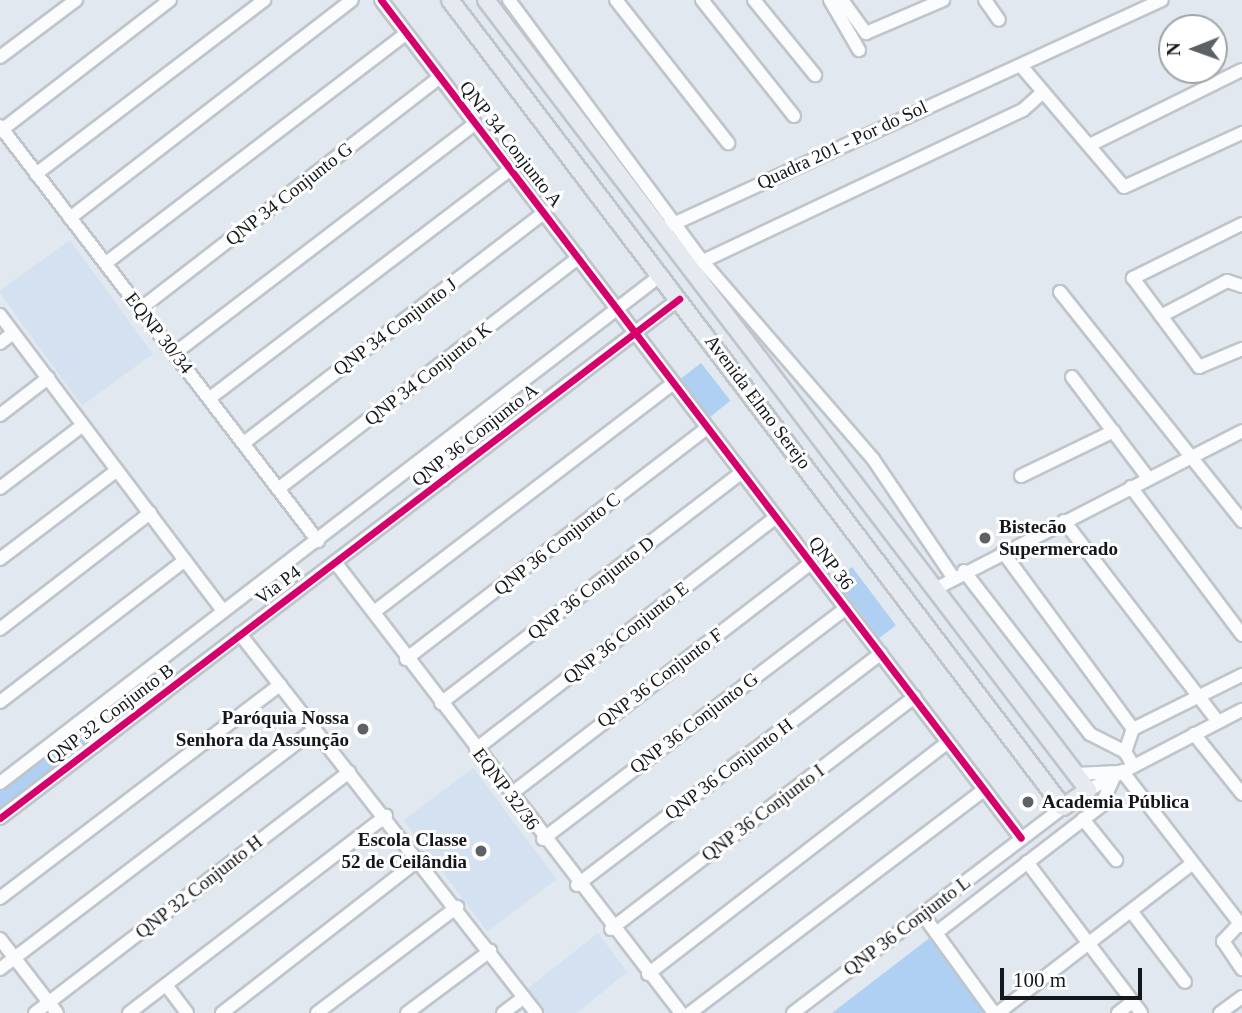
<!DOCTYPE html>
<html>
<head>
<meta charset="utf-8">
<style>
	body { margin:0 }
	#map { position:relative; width:1242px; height:1013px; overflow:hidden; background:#e1e8ef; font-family:Georgia,serif }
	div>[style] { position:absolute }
	.built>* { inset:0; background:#d4e1f0; transform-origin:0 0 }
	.green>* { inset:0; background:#afd0f2; transform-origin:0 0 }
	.roads { filter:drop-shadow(2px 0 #bfc5cb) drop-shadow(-2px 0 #bfc5cb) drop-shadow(0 2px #bfc5cb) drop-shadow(0 -2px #bfc5cb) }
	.minor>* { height:12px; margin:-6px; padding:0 6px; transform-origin:6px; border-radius:6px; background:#fafcfd }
	.major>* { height:16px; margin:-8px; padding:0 8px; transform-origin:8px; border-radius:8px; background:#e4eaef }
	.cycleway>* { height:7px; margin:-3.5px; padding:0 3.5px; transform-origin:3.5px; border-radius:3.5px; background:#d6006c }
	.dots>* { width:19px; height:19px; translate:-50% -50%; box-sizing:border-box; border:4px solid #fff; border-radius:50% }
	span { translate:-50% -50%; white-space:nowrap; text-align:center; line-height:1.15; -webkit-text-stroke:6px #fff; paint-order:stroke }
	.street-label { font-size:19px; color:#14181d }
	.poi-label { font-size:19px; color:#14181d; font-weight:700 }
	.left { translate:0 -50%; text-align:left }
	.right { translate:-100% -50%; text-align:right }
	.north { position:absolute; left:1158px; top:14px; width:70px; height:70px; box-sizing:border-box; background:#fff; border:2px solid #a1a3a5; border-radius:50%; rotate:269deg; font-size:19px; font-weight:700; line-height:28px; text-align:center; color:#14181d }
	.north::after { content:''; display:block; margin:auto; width:24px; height:32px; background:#5c6166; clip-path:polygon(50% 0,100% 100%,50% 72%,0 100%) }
	.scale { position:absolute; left:1000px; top:968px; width:142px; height:32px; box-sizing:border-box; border:4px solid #14181d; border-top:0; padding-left:9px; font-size:21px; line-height:24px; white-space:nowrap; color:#14181d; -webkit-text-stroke:5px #fff; paint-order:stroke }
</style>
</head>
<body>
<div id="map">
	<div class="built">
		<div style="left:70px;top:240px;width:141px;height:88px;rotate:54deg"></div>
		<div style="left:473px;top:768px;width:139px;height:87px;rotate:53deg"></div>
		<div style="clip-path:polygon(598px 933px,627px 972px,577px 1013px,546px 1013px,527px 989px)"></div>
	</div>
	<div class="green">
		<div style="left:701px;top:363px;width:48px;height:29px;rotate:52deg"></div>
		<div style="left:852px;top:567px;width:73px;height:21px;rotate:53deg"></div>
		<div style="clip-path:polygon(79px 729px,86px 742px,0 813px,0 787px)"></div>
		<div style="clip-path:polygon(936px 933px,994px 1013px,832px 1013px)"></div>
	</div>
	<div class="roads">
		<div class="minor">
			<div style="left:381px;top:0;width:1054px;rotate:52.63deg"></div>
			<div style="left:509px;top:0;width:326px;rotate:53.5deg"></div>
			<div style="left:703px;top:262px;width:260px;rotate:49.2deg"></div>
			<div style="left:873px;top:459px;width:143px;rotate:55.9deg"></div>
			<div style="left:616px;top:0;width:182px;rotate:51.9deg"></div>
			<div style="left:702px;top:0;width:148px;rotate:51.6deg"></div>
			<div style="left:754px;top:0;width:97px;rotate:50.9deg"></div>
			<div style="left:830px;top:0;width:58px;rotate:59.9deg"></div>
			<div style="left:842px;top:0;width:41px;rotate:54deg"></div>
			<div style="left:866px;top:33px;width:84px;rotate:-23.2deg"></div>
			<div style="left:985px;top:0;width:24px;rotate:55deg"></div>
			<div style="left:0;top:57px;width:95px;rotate:-36.9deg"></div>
			<div style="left:1022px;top:67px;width:157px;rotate:49.6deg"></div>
			<div style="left:1124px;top:187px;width:130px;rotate:-24.6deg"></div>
			<div style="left:0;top:126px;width:523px;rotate:52.54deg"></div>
			<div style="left:3px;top:129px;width:211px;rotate:-37.7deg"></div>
			<div style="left:1090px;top:145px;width:169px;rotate:-26.3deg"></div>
			<div style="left:36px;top:174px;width:287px;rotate:-37.3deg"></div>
			<div style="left:70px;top:218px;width:356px;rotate:-37.7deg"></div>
			<div style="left:1242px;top:224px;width:122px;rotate:153.6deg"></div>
			<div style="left:1133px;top:278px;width:111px;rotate:53.4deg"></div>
			<div style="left:1199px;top:367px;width:47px;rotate:-22.7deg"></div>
			<div style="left:669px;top:226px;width:542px;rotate:-24.63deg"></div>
			<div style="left:106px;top:263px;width:377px;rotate:-37.4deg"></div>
			<div style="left:697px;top:264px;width:361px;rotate:-25.3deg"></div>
			<div style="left:1023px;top:110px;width:25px;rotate:-42deg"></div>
			<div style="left:1060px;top:292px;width:293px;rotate:51.5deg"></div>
			<div style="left:140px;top:309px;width:378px;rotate:-37.7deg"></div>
			<div style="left:0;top:315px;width:369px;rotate:53deg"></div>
			<div style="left:1161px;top:316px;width:75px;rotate:-27.9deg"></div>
			<div style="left:1227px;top:281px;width:16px;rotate:18deg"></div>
			<div style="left:0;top:343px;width:16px;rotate:-38deg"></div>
			<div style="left:175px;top:353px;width:377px;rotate:-37.4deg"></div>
			<div style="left:1072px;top:377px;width:126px;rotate:53deg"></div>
			<div style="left:210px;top:398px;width:376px;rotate:-37.3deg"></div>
			<div style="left:0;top:415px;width:61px;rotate:-37.6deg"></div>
			<div style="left:245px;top:442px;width:378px;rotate:-37.5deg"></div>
			<div style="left:444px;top:443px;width:16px;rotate:75deg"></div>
			<div style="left:448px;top:458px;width:15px;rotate:32deg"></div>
			<div style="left:426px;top:457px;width:15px;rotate:37deg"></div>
			<div style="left:438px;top:466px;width:15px;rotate:70deg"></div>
			<div style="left:1021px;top:476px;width:103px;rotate:-25.8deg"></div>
			<div style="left:1131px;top:487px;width:185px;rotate:53.1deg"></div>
			<div style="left:0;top:488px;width:104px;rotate:-37.2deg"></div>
			<div style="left:278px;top:489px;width:379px;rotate:-37.6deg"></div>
			<div style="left:1064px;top:521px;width:253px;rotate:52.5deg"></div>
			<div style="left:1003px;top:552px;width:220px;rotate:53.7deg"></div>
			<div style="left:0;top:559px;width:146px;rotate:-37.2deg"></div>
			<div style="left:335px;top:562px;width:568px;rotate:52.51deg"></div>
			<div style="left:964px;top:571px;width:206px;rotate:52.3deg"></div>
			<div style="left:1090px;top:734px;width:39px;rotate:27deg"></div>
			<div style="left:1125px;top:752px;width:15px;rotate:58deg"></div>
			<div style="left:935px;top:589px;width:345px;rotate:-27.2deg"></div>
			<div style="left:374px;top:612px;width:377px;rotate:-37.4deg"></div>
			<div style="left:0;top:629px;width:190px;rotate:-37.7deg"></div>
			<div style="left:240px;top:634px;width:481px;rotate:52deg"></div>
			<div style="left:406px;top:659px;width:379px;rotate:-37.5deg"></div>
			<div style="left:0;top:702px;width:233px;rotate:-37.5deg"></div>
			<div style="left:441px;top:703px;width:378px;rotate:-37.5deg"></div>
			<div style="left:100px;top:707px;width:15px;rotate:82deg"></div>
			<div style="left:102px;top:722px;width:15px;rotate:32deg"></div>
			<div style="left:78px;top:723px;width:16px;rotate:22deg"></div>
			<div style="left:93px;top:729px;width:17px;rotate:83deg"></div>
			<div style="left:1194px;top:734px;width:77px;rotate:51.3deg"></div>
			<div style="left:476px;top:749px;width:379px;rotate:-37.7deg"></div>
			<div style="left:1125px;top:752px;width:24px;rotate:-71deg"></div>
			<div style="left:1133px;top:729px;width:122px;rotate:-26.4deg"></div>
			<div style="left:1122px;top:771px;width:196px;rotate:52.3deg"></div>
			<div style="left:1076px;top:774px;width:43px;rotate:-2.7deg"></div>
			<div style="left:0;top:783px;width:834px;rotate:-37.54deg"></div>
			<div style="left:1088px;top:790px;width:174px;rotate:-27.5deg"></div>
			<div style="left:511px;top:794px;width:379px;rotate:-37.6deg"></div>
			<div style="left:0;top:818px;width:855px;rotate:-37.39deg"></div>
			<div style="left:1083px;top:819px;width:53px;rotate:51.2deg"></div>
			<div style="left:543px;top:839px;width:381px;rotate:-37.3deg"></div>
			<div style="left:1027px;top:862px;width:189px;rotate:52.9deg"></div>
			<div style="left:577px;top:885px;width:382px;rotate:-37.3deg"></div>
			<div style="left:0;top:898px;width:352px;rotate:-37.3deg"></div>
			<div style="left:1131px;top:911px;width:89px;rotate:52.7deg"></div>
			<div style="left:923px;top:915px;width:121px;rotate:54.1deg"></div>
			<div style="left:1240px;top:923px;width:25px;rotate:133deg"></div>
			<div style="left:1223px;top:941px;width:34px;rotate:56deg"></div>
			<div style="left:611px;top:929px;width:382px;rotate:-37.4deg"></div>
			<div style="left:936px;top:933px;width:208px;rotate:-37.6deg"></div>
			<div style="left:1101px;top:806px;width:34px;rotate:-66deg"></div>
			<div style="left:0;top:939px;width:93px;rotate:52.4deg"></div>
			<div style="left:0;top:969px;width:396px;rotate:-37.3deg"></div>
			<div style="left:648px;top:974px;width:378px;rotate:-37.7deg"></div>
			<div style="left:166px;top:985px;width:35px;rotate:53deg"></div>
			<div style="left:35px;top:1013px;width:396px;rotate:-37.5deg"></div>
			<div style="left:129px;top:1013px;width:324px;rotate:-37.5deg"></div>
			<div style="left:222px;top:1013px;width:251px;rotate:-37.9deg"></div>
			<div style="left:317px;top:1013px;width:176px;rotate:-37.1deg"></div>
			<div style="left:407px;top:1013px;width:104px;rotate:-36.8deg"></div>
			<div style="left:503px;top:1013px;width:26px;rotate:-37deg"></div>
			<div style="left:690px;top:1013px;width:369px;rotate:-37.2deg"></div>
			<div style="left:793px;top:1013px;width:340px;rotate:-37.3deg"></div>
			<div style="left:998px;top:1013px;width:246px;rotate:-37.6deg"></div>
			<div style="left:1118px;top:1013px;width:18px;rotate:-38deg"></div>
			<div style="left:1220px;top:1013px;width:27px;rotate:-36deg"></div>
		</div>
		<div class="major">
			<div style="left:450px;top:0;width:1013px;rotate:52.78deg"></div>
			<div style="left:1063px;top:807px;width:30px;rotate:-34deg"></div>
			<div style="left:1088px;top:790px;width:993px;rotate:-127.31deg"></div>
		</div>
	</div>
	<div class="cycleway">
		<div style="left:381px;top:0;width:1054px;rotate:52.63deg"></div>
		<div style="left:0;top:818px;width:855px;rotate:-37.39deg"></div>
	</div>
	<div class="dots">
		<div style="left:985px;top:538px;background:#5c6166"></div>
		<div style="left:363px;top:729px;background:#5c6166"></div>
		<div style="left:1028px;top:802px;background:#5c6166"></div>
		<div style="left:481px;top:851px;background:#5c6166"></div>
	</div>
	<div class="street-label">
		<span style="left:511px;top:144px;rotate:52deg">QNP 34 Conjunto A</span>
		<span style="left:842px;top:145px;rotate:-25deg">Quadra 201 - Por do Sol</span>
		<span style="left:289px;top:194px;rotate:-38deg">QNP 34 Conjunto G</span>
		<span style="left:395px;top:327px;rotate:-37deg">QNP 34 Conjunto J</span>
		<span style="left:159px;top:333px;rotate:52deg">EQNP 30/34</span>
		<span style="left:428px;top:374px;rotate:-38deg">QNP 34 Conjunto K</span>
		<span style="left:758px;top:402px;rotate:53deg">Avenida Elmo Serejo</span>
		<span style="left:475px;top:435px;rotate:-38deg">QNP 36 Conjunto A</span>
		<span style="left:557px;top:544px;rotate:-38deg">QNP 36 Conjunto C</span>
		<span style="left:831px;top:563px;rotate:53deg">QNP 36</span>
		<span style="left:278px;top:585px;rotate:-37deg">Via P4</span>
		<span style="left:591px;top:588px;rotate:-38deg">QNP 36 Conjunto D</span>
		<span style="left:626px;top:633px;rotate:-38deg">QNP 36 Conjunto E</span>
		<span style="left:660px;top:678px;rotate:-37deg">QNP 36 Conjunto F</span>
		<span style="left:110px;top:714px;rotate:-37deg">QNP 32 Conjunto B</span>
		<span style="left:694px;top:723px;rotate:-37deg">QNP 36 Conjunto G</span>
		<span style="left:729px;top:769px;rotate:-37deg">QNP 36 Conjunto H</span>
		<span style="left:506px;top:789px;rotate:53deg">EQNP 32/36</span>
		<span style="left:763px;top:813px;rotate:-37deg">QNP 36 Conjunto I</span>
		<span style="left:199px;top:887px;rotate:-38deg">QNP 32 Conjunto H</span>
		<span style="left:907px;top:926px;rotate:-37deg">QNP 36 Conjunto L</span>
	</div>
	<div class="poi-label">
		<span class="left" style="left:999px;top:538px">Bistecão<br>Supermercado</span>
		<span class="right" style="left:349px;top:729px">Paróquia Nossa<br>Senhora da Assunção</span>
		<span class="left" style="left:1042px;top:802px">Academia Pública</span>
		<span class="right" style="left:467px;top:851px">Escola Classe<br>52 de Ceilândia</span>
	</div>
	<div class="north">N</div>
	<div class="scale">100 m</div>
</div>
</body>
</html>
